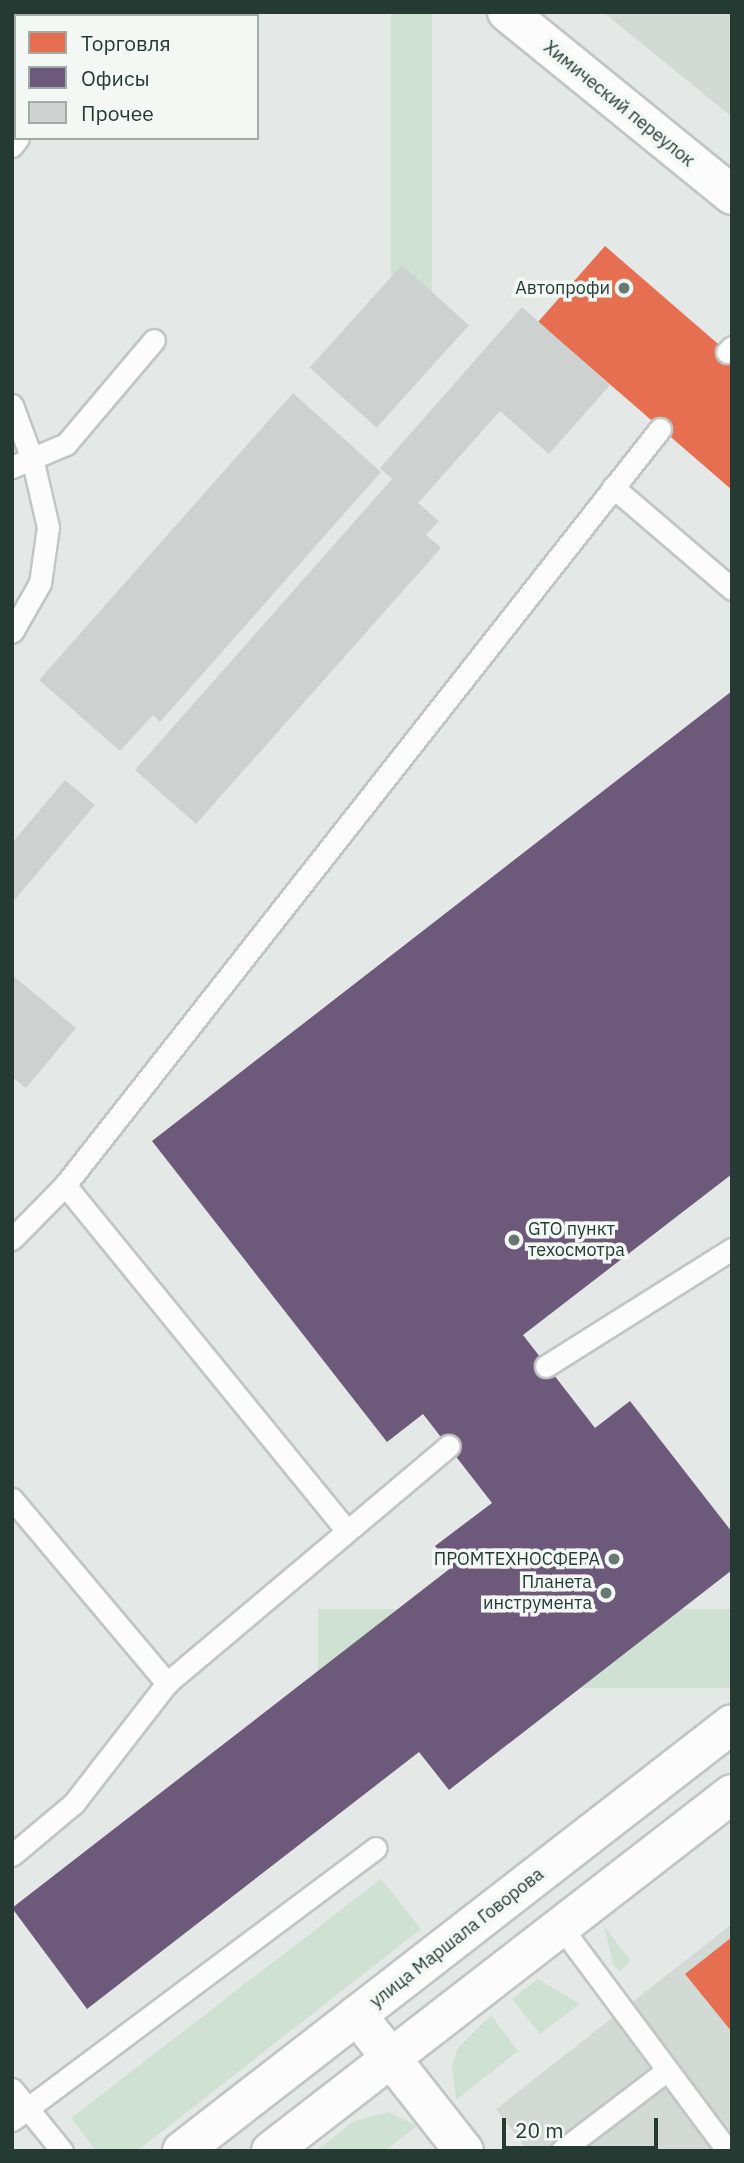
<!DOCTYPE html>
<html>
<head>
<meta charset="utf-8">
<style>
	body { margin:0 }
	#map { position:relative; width:744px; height:2163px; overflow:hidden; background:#e4e9e7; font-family:"IBM Plex Sans",sans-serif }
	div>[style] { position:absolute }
	.built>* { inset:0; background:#d3dad6 }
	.green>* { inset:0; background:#cfe1d3; transform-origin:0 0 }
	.shops>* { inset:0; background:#e76f51 }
	.offices>* { inset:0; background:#6d597a }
	.building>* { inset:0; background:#cdd2d0; transform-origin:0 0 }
	.roads { filter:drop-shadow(2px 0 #c1c6c4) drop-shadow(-2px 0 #c1c6c4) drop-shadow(0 2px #c1c6c4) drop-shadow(0 -2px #c1c6c4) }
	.service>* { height:21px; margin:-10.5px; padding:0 10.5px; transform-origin:10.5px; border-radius:10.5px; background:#fbfcfb }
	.minor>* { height:38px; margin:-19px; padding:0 19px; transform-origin:19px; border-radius:19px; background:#fbfcfb }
	.tertiary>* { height:38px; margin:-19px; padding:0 19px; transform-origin:19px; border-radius:19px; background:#fbfcfb }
	.secondary>* { height:38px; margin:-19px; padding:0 19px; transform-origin:19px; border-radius:19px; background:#fbfcfb }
	.dots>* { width:19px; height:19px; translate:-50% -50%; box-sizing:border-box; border:4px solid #f3f8f5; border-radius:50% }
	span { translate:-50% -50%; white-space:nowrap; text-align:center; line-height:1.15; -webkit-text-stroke:7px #f3f8f5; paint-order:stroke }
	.street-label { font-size:18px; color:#243a33 }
	.poi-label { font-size:18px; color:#243a33 }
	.right { translate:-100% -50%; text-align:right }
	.left { translate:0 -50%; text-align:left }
	.frame { position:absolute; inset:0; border:14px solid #243a33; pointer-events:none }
	.legend { position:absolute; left:14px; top:14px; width:245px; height:126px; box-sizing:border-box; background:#f3f8f5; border:2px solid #a0aca7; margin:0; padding:9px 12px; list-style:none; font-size:21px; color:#243a33 }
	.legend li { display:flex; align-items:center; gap:14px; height:35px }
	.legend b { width:35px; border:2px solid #a0aca7 }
	.scale { position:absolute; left:502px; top:2118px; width:156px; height:32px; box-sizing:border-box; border:4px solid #243a33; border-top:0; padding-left:9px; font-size:21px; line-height:24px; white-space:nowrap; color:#243a33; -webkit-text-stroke:5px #f3f8f5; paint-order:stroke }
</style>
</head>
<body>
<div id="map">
	<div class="built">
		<div style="clip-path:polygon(603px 12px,732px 12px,732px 117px)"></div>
		<div style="clip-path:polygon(732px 1924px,732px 2151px,528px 2151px,496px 2109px)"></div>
	</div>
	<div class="green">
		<div style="left:391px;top:12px;width:41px;height:303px"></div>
		<div style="left:732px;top:1609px;width:79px;height:414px;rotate:90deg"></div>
		<div style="clip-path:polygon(381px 1879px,421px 1929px,137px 2151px,96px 2151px,71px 2118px)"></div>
		<div style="clip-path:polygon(604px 1926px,631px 1961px,619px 1971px,613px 1964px)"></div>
		<div style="clip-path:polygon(538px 1979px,580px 2004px,540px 2034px,512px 1999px)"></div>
		<div style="clip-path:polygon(491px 2015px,518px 2051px,456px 2100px,452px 2066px,457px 2049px)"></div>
		<div style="clip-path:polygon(389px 2112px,417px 2126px,385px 2151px,316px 2151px,354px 2121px)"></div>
	</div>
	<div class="shops">
		<div style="clip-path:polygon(605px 246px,732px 356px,732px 490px,538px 322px)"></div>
		<div style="clip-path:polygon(732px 1937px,732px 2032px,685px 1974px)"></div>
	</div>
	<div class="offices">
		<div style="clip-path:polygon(732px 691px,732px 1174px,523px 1335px,595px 1428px,630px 1401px,732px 1532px,732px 1570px,449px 1790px,419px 1752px,87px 2009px,12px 1908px,452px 1567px,435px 1546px,492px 1503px,423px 1414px,387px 1442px,152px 1141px)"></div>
	</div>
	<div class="building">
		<div style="left:402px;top:265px;width:90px;height:138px;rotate:42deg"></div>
		<div style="clip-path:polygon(522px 307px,610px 385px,549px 454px,500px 411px,418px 503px,439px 521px,426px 535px,441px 548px,196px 824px,135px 770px,392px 479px,380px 468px)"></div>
		<div style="clip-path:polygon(293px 393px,381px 472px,160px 722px,153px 715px,120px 751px,39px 680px)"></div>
		<div style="clip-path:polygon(65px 780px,95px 805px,12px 903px,12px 843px)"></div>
		<div style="clip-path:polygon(12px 975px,76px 1028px,26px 1088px,12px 1077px)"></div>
	</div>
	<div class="roads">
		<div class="service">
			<div style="left:115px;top:16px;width:5px;rotate:-53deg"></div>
			<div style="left:12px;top:73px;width:5px;rotate:37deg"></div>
			<div style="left:12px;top:146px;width:10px;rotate:-53deg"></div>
			<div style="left:727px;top:352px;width:7px;rotate:-45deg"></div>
			<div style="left:12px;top:405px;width:61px;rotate:69.8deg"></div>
			<div style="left:33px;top:462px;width:67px;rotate:77deg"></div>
			<div style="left:48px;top:527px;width:57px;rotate:98.1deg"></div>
			<div style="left:40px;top:583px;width:56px;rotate:119.7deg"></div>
			<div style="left:12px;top:467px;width:59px;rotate:-23.1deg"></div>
			<div style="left:66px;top:444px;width:136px;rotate:-49.8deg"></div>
			<div style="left:613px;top:487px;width:157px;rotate:40.6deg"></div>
			<div style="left:65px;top:1185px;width:446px;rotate:50.8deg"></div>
			<div style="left:12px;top:1239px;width:76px;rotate:-45.5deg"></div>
			<div style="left:65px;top:1185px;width:962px;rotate:-51.8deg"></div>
			<div style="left:546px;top:1366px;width:220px;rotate:-32.2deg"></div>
			<div style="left:12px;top:1499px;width:241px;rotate:49.9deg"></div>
			<div style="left:12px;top:1855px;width:81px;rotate:-40deg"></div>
			<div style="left:74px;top:1803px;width:152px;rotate:-52.2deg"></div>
			<div style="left:167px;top:1683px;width:368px;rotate:-40.1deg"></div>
			<div style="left:561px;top:1927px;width:279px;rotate:53.3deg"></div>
			<div style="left:12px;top:2089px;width:80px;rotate:51.1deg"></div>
			<div style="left:12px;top:2120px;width:454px;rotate:-36.8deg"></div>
			<div style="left:561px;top:2151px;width:132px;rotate:-37.3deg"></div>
		</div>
		<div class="minor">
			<div style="left:507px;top:12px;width:290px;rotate:39.1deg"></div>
			<div style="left:357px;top:2015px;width:173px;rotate:51.8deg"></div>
		</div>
		<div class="tertiary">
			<div style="left:271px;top:2151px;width:583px;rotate:-37.75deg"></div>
		</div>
		<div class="secondary">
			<div style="left:182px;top:2151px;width:696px;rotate:-37.82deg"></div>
		</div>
	</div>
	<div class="dots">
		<div style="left:624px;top:288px;background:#677772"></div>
		<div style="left:514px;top:1240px;background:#677772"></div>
		<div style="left:614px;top:1559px;background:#677772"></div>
		<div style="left:606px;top:1593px;background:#677772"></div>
	</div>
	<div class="street-label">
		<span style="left:619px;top:104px;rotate:39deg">Химический переулок</span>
		<span style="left:457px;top:1938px;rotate:-38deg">улица Маршала Говорова</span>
	</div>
	<div class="poi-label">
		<span class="right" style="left:610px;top:288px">Автопрофи</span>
		<span class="left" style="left:528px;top:1240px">GTO пункт<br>техосмотра</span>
		<span class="right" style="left:600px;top:1559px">ПРОМТЕХНОСФЕРА</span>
		<span class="right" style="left:592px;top:1593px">Планета<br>инструмента</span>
	</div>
	<div class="frame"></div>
	<ul class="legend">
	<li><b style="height:19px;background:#e76f51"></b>Торговля</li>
	<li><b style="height:19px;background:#6d597a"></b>Офисы</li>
	<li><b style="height:19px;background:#cdd2d0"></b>Прочее</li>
	</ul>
	<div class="scale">20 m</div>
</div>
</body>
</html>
